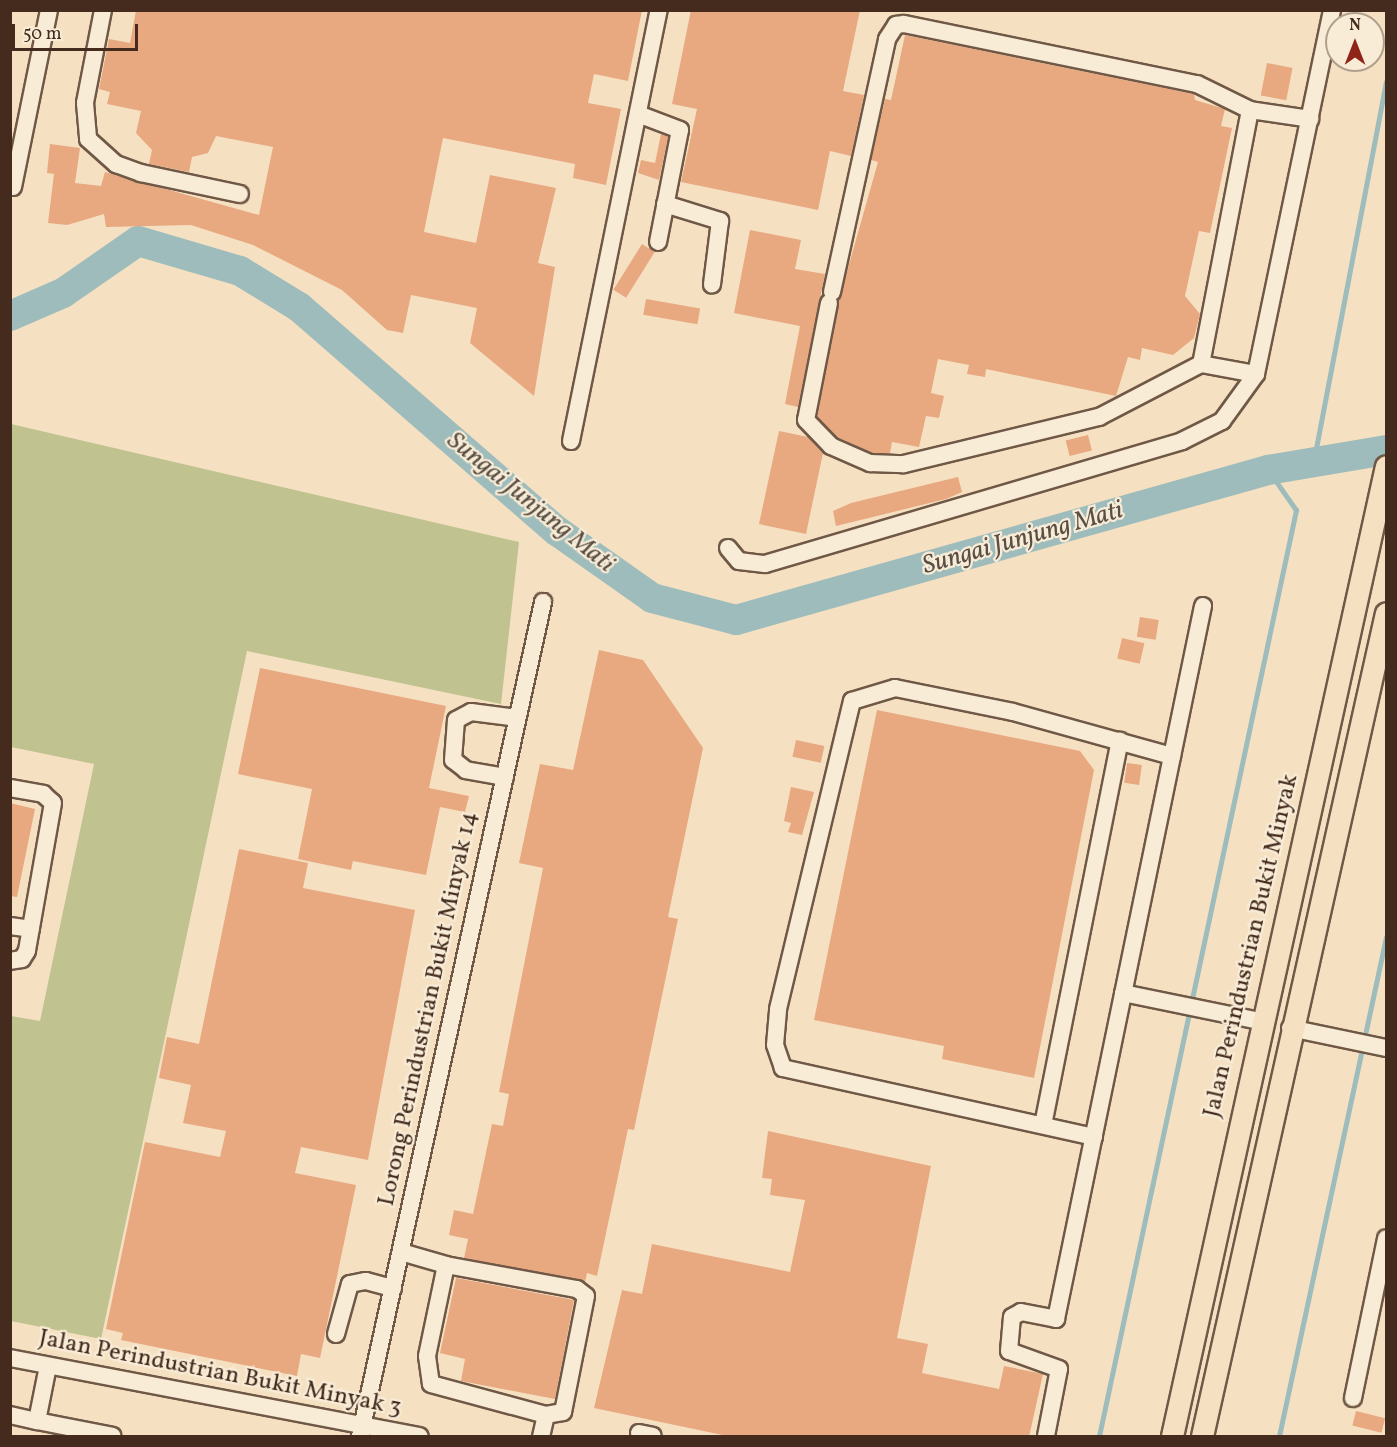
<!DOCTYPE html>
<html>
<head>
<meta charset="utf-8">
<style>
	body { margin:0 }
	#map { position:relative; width:1397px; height:1447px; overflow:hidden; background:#f5e1c2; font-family:Vollkorn,serif }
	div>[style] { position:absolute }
	.green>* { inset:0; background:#c0c290 }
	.stream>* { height:5px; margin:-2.5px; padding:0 2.5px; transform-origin:2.5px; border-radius:2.5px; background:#9ebcbb }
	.river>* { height:30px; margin:-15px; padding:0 15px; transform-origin:15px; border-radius:15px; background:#9ebcbb }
	.building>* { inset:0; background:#e8a880; transform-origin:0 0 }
	.roads { filter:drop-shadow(2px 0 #705846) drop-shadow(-2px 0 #705846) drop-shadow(0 2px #705846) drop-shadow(0 -2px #705846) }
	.minor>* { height:16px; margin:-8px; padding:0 8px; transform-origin:8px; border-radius:8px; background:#f8ecd7 }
	.major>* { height:21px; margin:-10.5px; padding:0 10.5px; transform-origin:10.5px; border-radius:10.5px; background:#f5e1c2 }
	span { translate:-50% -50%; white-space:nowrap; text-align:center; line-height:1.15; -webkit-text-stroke:4.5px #f8ecd7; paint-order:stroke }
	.street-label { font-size:24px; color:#442b1d }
	.water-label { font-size:26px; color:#5a4f44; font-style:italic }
	.frame { position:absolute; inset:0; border:12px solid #442b1d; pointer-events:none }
	.north { position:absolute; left:1325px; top:12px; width:60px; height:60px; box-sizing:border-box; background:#f8ecd7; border:2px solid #b09f8d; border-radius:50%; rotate:0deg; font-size:16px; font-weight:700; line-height:24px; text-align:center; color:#442b1d }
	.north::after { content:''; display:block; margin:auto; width:21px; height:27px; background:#8f2418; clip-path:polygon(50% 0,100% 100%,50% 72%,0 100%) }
	.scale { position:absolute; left:12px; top:24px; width:126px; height:27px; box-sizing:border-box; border:3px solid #442b1d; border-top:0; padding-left:8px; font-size:18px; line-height:21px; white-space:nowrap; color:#442b1d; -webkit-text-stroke:4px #f8ecd7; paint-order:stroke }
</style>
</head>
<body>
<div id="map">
	<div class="green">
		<div style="clip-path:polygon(11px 424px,519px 542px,501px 704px,247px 651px,101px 1339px,11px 1321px,11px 1016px,40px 1021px,94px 764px,11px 747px)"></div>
	</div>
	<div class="stream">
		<div style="left:1313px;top:464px;width:389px;rotate:-79.2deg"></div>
		<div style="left:1099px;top:1436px;width:947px;rotate:-77.99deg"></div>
		<div style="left:1296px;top:510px;width:49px;rotate:-125deg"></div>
		<div style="left:1279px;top:1436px;width:510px;rotate:-77.9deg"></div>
	</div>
	<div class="river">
		<div style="left:10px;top:316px;width:58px;rotate:-23.5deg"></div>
		<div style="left:63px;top:293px;width:91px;rotate:-34.7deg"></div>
		<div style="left:138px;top:241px;width:106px;rotate:16.4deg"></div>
		<div style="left:240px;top:271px;width:69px;rotate:31.4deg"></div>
		<div style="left:299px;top:307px;width:342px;rotate:41deg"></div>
		<div style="left:557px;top:531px;width:116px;rotate:35.2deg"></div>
		<div style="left:652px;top:598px;width:87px;rotate:14.7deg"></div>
		<div style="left:736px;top:620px;width:553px;rotate:-15.75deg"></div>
		<div style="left:1268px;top:470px;width:120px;rotate:-9.6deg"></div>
	</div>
	<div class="building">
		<div style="clip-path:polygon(136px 10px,642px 10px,628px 81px,594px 74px,588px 103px,621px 109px,606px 185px,573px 178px,575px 164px,443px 138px,424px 232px,476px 243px,490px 175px,556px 188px,538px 263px,555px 267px,534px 396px,470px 343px,477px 308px,411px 295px,403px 333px,387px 330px,342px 290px,253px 245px,191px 225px,106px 227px,104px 214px,67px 225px,48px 223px,54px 174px,47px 173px,50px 144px,80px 148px,75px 183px,101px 186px,105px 172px,259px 215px,273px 147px,216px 136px,208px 153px,192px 157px,189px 172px,149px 164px,152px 150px,136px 133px,141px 111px,107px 104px,110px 92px,99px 89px,109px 39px,130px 43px)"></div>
		<div style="clip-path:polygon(691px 10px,860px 10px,843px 91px,864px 95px,851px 156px,830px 151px,818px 210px,681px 182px,697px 109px,672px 104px)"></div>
		<div style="clip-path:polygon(905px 35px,1194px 94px,1195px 100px,1225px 109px,1221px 126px,1232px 128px,1210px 233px,1199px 231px,1185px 296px,1200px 314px,1194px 338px,1173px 355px,1142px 348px,1140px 360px,1128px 357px,1116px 396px,986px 369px,985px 377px,967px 374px,969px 365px,938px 359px,931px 393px,944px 396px,939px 418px,926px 416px,919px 447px,892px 442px,890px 453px,872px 453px,837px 437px,817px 417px,839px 300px,878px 162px,871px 160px,885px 99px,891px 100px)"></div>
		<div style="left:1267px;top:63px;width:26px;height:33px;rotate:11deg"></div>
		<div style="clip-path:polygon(661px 134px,668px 137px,659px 180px,638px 173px,641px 160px,655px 163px)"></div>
		<div style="clip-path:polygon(750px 230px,801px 240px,795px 269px,825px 274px,798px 407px,785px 404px,800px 326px,734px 313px)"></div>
		<div style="left:642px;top:244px;width:15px;height:54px;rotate:32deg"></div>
		<div style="left:646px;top:299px;width:55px;height:16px;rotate:10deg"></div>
		<div style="clip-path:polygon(779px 431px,808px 437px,823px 453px,806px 534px,759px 524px)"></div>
		<div style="left:1088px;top:435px;width:16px;height:23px;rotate:76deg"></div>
		<div style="clip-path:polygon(958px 477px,962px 492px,946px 499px,836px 526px,833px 511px,851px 503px)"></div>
		<div style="left:1140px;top:617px;width:19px;height:20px;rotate:9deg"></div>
		<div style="left:1122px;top:638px;width:23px;height:21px;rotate:13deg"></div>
		<div style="clip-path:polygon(599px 650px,643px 660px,703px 748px,668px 917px,678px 919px,634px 1130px,628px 1129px,597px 1276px,587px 1273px,585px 1282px,464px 1258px,468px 1239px,449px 1235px,454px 1210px,473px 1214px,492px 1124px,503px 1126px,509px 1094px,499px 1092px,543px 868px,519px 863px,540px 764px,573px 770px)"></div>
		<div style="clip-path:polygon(260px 668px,446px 706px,429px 788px,469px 796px,465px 812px,440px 807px,426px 875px,353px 861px,351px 870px,298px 859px,312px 789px,238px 774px)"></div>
		<div style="clip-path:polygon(877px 710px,1080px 751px,1094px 770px,1034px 1078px,942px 1059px,944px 1046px,814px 1020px)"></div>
		<div style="left:796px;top:740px;width:29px;height:17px;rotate:12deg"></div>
		<div style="left:1127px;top:763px;width:15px;height:20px;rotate:8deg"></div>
		<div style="clip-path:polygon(791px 787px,814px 792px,802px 835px,788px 832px,791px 823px,784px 821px)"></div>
		<div style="clip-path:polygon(10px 803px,35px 809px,17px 897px,10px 896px)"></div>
		<div style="clip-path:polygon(239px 849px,308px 863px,303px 888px,415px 910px,368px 1160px,301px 1147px,295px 1173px,356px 1185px,320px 1358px,301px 1354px,297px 1376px,121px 1340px,123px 1333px,106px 1329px,145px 1142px,220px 1157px,226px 1131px,183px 1123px,191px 1085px,159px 1078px,167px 1037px,199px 1044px)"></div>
		<div style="clip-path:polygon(768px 1131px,931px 1166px,897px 1338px,928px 1344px,922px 1373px,999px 1389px,1004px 1366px,1043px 1374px,1029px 1437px,732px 1437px,594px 1408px,622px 1290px,642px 1294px,652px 1244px,790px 1272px,805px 1200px,770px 1195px,772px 1179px,762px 1178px)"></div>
		<div style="clip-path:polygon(456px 1278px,574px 1300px,555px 1399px,461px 1381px,465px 1359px,440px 1353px)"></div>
		<div style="left:1356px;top:1411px;width:30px;height:15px;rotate:14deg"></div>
	</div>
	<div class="roads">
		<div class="minor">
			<div style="left:103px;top:10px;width:95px;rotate:101deg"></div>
			<div style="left:85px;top:103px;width:36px;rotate:85deg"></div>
			<div style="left:88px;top:139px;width:38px;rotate:42deg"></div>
			<div style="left:116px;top:164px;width:27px;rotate:20deg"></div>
			<div style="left:141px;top:173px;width:101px;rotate:12deg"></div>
			<div style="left:1250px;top:110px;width:61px;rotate:8.5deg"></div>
			<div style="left:638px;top:114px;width:45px;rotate:20.9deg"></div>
			<div style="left:680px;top:130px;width:114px;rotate:101.1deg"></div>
			<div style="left:13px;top:187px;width:181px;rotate:-78.5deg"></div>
			<div style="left:665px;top:204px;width:58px;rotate:17.2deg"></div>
			<div style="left:720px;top:221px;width:64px;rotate:97.2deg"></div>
			<div style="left:832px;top:292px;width:259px;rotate:-77.7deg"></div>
			<div style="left:887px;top:39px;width:17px;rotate:-57deg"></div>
			<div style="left:896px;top:25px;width:8px;rotate:-7deg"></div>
			<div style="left:904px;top:24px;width:299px;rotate:11.6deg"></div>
			<div style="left:1197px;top:84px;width:59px;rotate:26.1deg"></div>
			<div style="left:1250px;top:110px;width:259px;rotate:100.9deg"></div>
			<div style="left:829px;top:303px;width:119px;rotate:101.1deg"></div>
			<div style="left:806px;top:420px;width:36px;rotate:46deg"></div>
			<div style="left:831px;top:446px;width:43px;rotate:23.6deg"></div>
			<div style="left:870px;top:463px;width:34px;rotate:2deg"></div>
			<div style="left:904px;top:464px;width:201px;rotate:-13.6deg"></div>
			<div style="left:1099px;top:417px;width:115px;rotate:-27.5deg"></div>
			<div style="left:1201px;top:364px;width:56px;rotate:10.3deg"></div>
			<div style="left:571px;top:441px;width:440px;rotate:-78.5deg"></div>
			<div style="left:728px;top:548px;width:17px;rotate:50deg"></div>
			<div style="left:739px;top:561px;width:26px;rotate:7deg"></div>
			<div style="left:765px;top:564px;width:435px;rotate:-16.4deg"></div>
			<div style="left:1182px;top:441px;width:45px;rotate:-26.6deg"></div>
			<div style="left:1222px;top:421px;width:58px;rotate:-54.1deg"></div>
			<div style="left:1256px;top:374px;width:372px;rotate:-78.2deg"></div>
			<div style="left:505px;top:777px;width:40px;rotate:-170deg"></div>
			<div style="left:466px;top:770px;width:16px;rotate:-142deg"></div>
			<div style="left:453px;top:760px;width:40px;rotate:-85.7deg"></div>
			<div style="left:456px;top:720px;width:17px;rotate:-28deg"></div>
			<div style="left:471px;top:712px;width:46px;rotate:7.4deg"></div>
			<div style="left:10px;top:788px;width:34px;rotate:10deg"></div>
			<div style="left:43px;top:794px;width:13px;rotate:42deg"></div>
			<div style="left:53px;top:803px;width:150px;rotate:100deg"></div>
			<div style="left:27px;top:951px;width:9px;rotate:122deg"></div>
			<div style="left:22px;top:959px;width:12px;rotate:171deg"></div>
			<div style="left:10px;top:926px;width:21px;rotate:8deg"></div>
			<div style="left:1123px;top:993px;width:140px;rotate:11.6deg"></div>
			<div style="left:1290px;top:1028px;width:98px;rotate:11.8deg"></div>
			<div style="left:1043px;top:1125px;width:392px;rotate:-78.7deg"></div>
			<div style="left:1094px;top:1137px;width:319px;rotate:-167.5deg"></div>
			<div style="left:783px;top:1068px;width:24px;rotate:-109deg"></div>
			<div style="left:775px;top:1045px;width:36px;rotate:-85deg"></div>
			<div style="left:778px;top:1009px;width:317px;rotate:-76.5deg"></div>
			<div style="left:852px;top:701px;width:45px;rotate:-16.8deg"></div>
			<div style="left:895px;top:688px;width:120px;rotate:11.5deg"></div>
			<div style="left:1013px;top:712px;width:165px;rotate:15.5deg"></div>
			<div style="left:401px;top:1252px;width:47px;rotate:16.1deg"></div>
			<div style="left:446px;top:1265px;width:93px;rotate:101.8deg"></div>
			<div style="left:427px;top:1356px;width:28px;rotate:82deg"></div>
			<div style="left:431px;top:1384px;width:119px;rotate:15.1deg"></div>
			<div style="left:546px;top:1415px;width:22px;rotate:103deg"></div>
			<div style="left:446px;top:1265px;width:133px;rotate:10.4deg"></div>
			<div style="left:577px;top:1289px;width:11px;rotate:38deg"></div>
			<div style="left:586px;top:1296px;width:118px;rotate:101.2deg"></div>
			<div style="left:563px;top:1412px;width:17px;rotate:170deg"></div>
			<div style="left:336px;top:1334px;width:52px;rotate:-74.4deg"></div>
			<div style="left:350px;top:1284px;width:16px;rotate:-11deg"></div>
			<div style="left:366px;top:1281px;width:28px;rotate:15deg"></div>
			<div style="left:10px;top:1358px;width:417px;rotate:10.8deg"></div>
			<div style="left:48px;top:1366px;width:56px;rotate:101.3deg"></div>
			<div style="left:37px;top:1421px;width:77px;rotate:11.2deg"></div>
			<div style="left:1353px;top:1398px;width:163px;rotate:-78.3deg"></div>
			<div style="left:10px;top:1415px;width:28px;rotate:13deg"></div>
			<div style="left:639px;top:1433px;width:14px;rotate:12deg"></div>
			<div style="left:360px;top:1436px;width:854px;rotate:-77.62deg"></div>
			<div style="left:1046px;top:1436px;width:68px;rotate:-79deg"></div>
			<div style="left:1059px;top:1369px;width:53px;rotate:-160.2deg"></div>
			<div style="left:1009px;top:1351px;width:34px;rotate:-85deg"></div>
			<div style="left:1012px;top:1317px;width:10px;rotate:-29deg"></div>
			<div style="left:1021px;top:1312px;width:36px;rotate:11deg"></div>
			<div style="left:1056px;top:1319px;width:728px;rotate:-78.35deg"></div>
		</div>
		<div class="major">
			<div style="left:1172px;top:1436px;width:993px;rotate:-77.56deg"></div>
			<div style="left:1202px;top:1436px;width:843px;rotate:-77.4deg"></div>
		</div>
	</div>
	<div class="street-label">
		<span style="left:1252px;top:946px;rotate:-77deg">Jalan Perindustrian Bukit Minyak</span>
		<span style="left:429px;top:1009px;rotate:-78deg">Lorong Perindustrian Bukit Minyak 14</span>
		<span style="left:220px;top:1374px;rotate:11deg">Jalan Perindustrian Bukit Minyak 3</span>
	</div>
	<div class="water-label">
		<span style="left:530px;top:503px;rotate:39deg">Sungai Junjung Mati</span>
		<span style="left:1023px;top:539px;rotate:-16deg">Sungai Junjung Mati</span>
	</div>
	<div class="frame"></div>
	<div class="north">N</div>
	<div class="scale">50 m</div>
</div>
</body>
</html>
